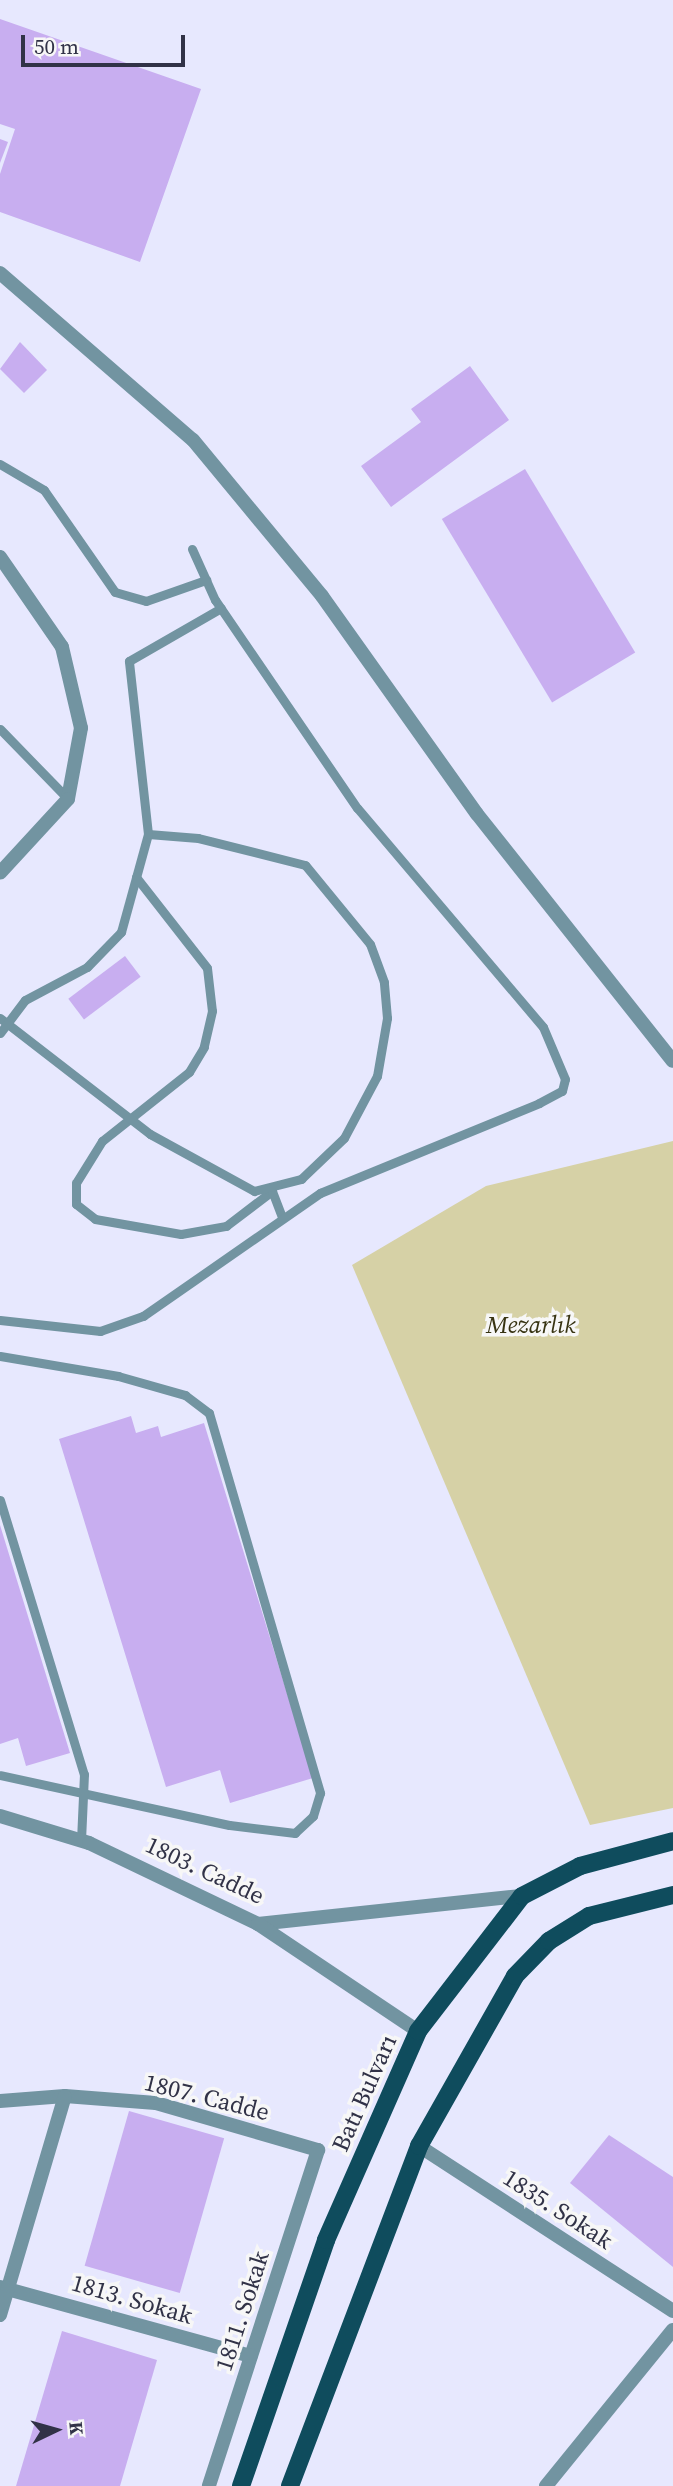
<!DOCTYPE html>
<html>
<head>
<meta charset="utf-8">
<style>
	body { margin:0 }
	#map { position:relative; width:673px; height:2486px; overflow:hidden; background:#e7e8fe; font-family:"Source Serif 4",serif }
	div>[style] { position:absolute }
	.green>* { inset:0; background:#d6d1a6 }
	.building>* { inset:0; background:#c8aef0; transform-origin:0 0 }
	.lane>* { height:9px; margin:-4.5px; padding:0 4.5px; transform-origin:4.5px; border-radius:4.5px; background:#7294a1 }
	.street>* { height:14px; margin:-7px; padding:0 7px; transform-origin:7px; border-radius:7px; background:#7294a1 }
	.primary>* { height:18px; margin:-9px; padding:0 9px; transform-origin:9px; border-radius:9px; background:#0f4c5d }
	span { translate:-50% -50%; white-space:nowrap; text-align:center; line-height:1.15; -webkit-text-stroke:7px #f7f7f7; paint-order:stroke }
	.park-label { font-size:24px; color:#373312; font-style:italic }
	.street-label { font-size:24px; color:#313247 }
	.north { position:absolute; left:21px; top:2395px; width:70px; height:70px; -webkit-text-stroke:5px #f7f7f7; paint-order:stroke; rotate:85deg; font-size:19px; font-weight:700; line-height:28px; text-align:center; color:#313247 }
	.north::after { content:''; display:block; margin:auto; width:24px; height:32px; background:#313247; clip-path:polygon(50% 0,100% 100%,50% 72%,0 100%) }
	.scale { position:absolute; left:21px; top:35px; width:164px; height:32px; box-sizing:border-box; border:4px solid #313247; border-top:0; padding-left:9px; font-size:21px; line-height:24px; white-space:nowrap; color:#313247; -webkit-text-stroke:5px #f7f7f7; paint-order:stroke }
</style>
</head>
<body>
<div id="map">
	<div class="green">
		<div style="clip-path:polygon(673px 1141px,673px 1808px,590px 1825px,352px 1265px,486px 1186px)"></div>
	</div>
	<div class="building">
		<div style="clip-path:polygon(0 19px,201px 89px,140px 262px,0 212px,0 174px,15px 129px,0 124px)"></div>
		<div style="clip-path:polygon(0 139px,8px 142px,0 163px)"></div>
		<div style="clip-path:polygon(20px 342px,47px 370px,24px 393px,0 369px)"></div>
		<div style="clip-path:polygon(470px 366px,509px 420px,391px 507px,361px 466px,421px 422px,411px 409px)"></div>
		<div style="left:525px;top:469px;width:214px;height:97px;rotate:59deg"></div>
		<div style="left:125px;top:956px;width:26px;height:71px;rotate:53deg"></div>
		<div style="clip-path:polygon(131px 1416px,136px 1433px,158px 1426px,161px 1437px,204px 1423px,313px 1778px,230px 1803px,220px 1770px,166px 1787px,59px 1439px)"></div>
		<div style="clip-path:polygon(0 1525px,70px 1753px,26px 1766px,18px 1738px,0 1744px)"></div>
		<div style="left:129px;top:2111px;width:99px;height:161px;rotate:16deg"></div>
		<div style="clip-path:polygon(609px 2135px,673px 2177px,673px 2267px,570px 2183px)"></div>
		<div style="clip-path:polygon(62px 2331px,157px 2360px,120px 2486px,16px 2486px)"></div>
	</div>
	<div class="lane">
		<div style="left:0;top:464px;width:51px;rotate:30.6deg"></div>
		<div style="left:44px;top:490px;width:124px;rotate:55.2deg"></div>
		<div style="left:115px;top:592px;width:32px;rotate:16deg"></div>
		<div style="left:146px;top:601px;width:64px;rotate:-19.3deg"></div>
		<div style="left:0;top:729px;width:98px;rotate:45.8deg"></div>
		<div style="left:136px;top:877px;width:115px;rotate:52deg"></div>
		<div style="left:207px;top:968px;width:43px;rotate:83.4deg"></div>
		<div style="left:212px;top:1011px;width:37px;rotate:103deg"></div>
		<div style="left:204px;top:1047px;width:29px;rotate:121deg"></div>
		<div style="left:189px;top:1072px;width:111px;rotate:141.6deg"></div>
		<div style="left:102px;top:1141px;width:49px;rotate:121.8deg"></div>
		<div style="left:76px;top:1183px;width:21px;rotate:90deg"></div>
		<div style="left:76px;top:1204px;width:24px;rotate:38deg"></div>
		<div style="left:95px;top:1219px;width:87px;rotate:9.9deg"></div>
		<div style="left:181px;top:1234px;width:46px;rotate:-10.1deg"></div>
		<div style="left:226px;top:1226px;width:58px;rotate:-37.3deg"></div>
		<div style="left:272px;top:1191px;width:26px;rotate:69deg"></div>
		<div style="left:0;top:1018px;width:190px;rotate:37.7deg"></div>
		<div style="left:150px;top:1134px;width:119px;rotate:28.7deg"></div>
		<div style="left:254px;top:1191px;width:49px;rotate:-14.3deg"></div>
		<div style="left:301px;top:1179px;width:59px;rotate:-43.6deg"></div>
		<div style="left:344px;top:1138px;width:70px;rotate:-62deg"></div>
		<div style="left:377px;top:1076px;width:59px;rotate:-80.2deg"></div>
		<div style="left:387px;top:1018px;width:36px;rotate:-95deg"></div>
		<div style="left:384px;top:982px;width:40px;rotate:-110.2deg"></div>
		<div style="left:370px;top:944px;width:102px;rotate:-129.4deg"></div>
		<div style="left:305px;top:865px;width:110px;rotate:-165.8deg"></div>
		<div style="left:198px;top:838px;width:50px;rotate:-175.4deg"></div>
		<div style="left:0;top:1033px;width:41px;rotate:-52.9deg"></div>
		<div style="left:25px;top:1000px;width:70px;rotate:-28deg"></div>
		<div style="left:87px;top:967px;width:49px;rotate:-45.8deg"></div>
		<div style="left:121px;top:932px;width:102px;rotate:-74.6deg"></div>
		<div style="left:148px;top:834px;width:174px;rotate:-96.3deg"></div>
		<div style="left:129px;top:661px;width:106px;rotate:-29.9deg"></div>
		<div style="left:0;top:1320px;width:101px;rotate:6.3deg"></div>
		<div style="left:100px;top:1331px;width:46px;rotate:-19.2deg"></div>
		<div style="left:143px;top:1316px;width:216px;rotate:-34.8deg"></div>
		<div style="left:320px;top:1193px;width:237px;rotate:-22.3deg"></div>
		<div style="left:539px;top:1103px;width:26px;rotate:-28deg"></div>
		<div style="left:562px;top:1091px;width:12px;rotate:-76deg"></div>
		<div style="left:565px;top:1079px;width:56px;rotate:-112.9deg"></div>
		<div style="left:543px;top:1027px;width:287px;rotate:-130.3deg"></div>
		<div style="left:357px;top:808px;width:252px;rotate:-124.3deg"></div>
		<div style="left:215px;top:600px;width:56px;rotate:-114.3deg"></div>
		<div style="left:0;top:1356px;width:120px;rotate:9.6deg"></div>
		<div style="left:118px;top:1376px;width:70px;rotate:15.8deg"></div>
		<div style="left:185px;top:1395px;width:30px;rotate:37deg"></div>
		<div style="left:209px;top:1413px;width:396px;rotate:73.7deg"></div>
		<div style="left:320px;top:1793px;width:24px;rotate:107deg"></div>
		<div style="left:313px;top:1816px;width:25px;rotate:137deg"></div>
		<div style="left:295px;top:1833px;width:66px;rotate:-173.1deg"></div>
		<div style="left:229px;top:1825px;width:234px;rotate:-167.7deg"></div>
		<div style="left:0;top:1500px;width:287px;rotate:73deg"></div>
		<div style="left:84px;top:1774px;width:66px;rotate:92.6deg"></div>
	</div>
	<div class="street">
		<div style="left:0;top:273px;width:255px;rotate:40.9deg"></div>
		<div style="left:193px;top:440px;width:202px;rotate:50.4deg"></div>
		<div style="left:322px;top:596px;width:267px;rotate:54.6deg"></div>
		<div style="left:477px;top:814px;width:315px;rotate:51.6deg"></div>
		<div style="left:0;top:557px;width:109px;rotate:55.4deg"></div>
		<div style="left:62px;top:647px;width:83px;rotate:76.8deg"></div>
		<div style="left:81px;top:728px;width:72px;rotate:100.4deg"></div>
		<div style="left:68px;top:799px;width:100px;rotate:132.6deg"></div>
		<div style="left:0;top:1816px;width:93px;rotate:16.9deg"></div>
		<div style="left:89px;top:1843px;width:187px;rotate:25.6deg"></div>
		<div style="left:258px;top:1924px;width:265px;rotate:-6.1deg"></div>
		<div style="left:258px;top:1924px;width:192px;rotate:33.8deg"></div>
		<div style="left:0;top:2101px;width:65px;rotate:-4.4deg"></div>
		<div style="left:65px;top:2096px;width:91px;rotate:4.4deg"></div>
		<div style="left:156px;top:2103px;width:169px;rotate:16.2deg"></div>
		<div style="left:318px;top:2150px;width:353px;rotate:108deg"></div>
		<div style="left:419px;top:2146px;width:303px;rotate:33deg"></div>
		<div style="left:0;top:2287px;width:260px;rotate:15.4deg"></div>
		<div style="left:0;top:2315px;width:228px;rotate:-73.5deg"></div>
		<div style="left:546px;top:2486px;width:201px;rotate:-50.9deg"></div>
	</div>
	<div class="primary">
		<div style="left:241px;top:2486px;width:260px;rotate:-70.9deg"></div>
		<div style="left:326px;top:2240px;width:228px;rotate:-66.2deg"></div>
		<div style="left:418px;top:2031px;width:170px;rotate:-52.4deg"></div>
		<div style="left:522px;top:1896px;width:65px;rotate:-27.3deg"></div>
		<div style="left:580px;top:1866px;width:96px;rotate:-15deg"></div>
		<div style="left:290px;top:2486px;width:364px;rotate:-69.2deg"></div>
		<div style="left:419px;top:2146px;width:195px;rotate:-60.5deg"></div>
		<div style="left:515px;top:1976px;width:49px;rotate:-45.8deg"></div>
		<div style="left:549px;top:1941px;width:47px;rotate:-32deg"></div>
		<div style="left:589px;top:1916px;width:87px;rotate:-14deg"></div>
	</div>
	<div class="park-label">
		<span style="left:531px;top:1325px">Mezarlık</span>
	</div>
	<div class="street-label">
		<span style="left:205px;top:1870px;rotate:25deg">1803. Cadde</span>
		<span style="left:364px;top:2093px;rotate:-66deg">Batı Bulvarı</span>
		<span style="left:207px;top:2097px;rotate:14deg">1807. Cadde</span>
		<span style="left:558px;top:2209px;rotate:33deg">1835. Sokak</span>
		<span style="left:132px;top:2299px;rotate:16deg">1813. Sokak</span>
		<span style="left:242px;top:2311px;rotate:-72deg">1811. Sokak</span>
	</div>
	<div class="north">K</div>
	<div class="scale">50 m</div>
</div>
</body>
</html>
